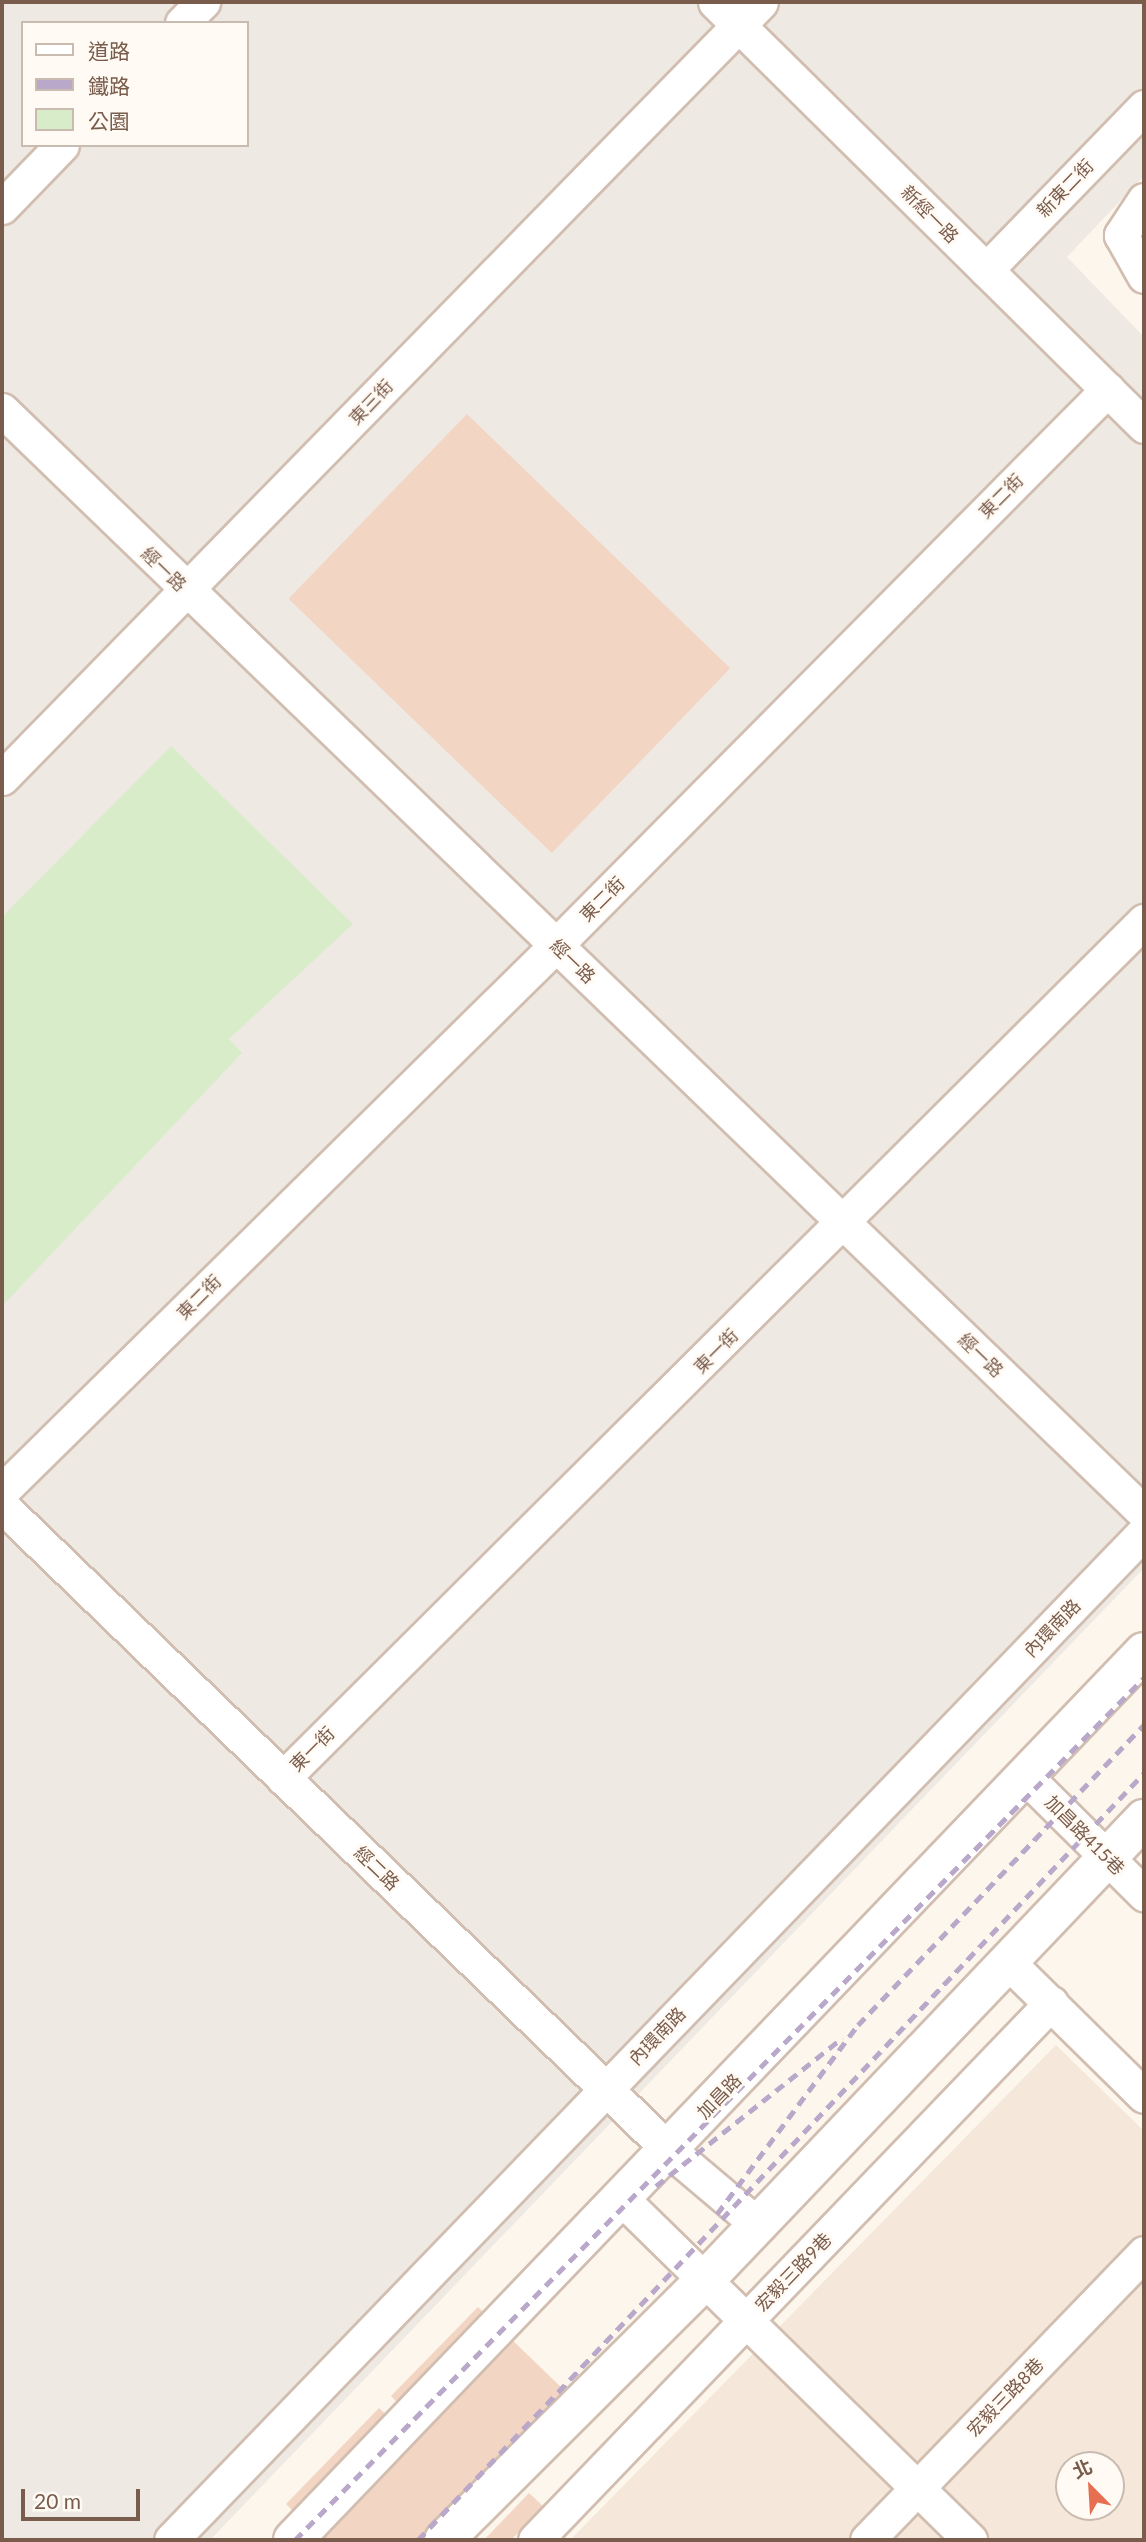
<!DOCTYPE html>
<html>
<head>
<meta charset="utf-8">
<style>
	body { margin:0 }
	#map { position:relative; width:1146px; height:2542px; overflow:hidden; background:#fdf6ec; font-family:Lato,"Noto Sans TC",sans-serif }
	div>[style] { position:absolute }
	.residential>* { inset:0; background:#f5e8da }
	.industrial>* { inset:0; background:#efe9e4 }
	.green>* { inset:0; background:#d8ecc9 }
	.building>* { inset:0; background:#f3d5c3; transform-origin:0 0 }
	.roads { filter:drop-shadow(2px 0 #d1beb0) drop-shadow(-2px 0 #d1beb0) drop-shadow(0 2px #d1beb0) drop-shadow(0 -2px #d1beb0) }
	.street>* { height:33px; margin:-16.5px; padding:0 16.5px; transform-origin:16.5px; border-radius:16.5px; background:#fff }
	.secondary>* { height:38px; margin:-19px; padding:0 19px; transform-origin:19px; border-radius:19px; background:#fff }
	.rail>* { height:5px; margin-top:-2.5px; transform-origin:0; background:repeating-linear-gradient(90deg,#b9a8c9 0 10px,transparent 0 17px) }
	span { translate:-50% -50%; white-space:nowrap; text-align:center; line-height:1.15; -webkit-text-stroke:5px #fffaf3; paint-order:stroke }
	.street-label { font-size:18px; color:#7a5c4d }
	.frame { position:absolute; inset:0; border:4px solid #7a5c4d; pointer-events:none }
	.legend { position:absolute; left:21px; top:21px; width:228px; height:126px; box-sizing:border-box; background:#fffaf3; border:2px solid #cabbb1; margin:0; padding:9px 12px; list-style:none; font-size:21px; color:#7a5c4d }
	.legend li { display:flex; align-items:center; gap:14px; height:35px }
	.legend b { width:35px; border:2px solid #cabbb1 }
	.north { position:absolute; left:1055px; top:2451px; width:70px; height:70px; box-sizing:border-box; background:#fffaf3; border:2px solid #cabbb1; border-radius:50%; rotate:336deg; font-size:19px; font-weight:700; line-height:28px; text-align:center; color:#7a5c4d }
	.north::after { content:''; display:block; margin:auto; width:24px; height:32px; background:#e76f51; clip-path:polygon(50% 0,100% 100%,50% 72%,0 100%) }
	.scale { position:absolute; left:21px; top:2489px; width:119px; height:32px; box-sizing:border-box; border:4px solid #7a5c4d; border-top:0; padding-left:9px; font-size:21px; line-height:24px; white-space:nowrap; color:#7a5c4d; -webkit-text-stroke:5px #fffaf3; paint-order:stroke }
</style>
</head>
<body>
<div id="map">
	<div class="residential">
		<div style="clip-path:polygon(evenodd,1056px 2045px,1144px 2131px,1144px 2540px,570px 2540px,1056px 2045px,1069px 2465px,1111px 2465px,1111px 2507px,1069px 2507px,1069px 2465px)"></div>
	</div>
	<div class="industrial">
		<div style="clip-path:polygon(evenodd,2px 2px,1144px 2px,1144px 176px,1067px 257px,1144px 337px,1144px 1568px,210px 2540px,2px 2540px,2px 2px,23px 23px,247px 23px,247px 145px,23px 145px,23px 23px)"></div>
	</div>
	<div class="green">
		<div style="clip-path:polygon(171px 746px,353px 924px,229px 1039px,242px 1053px,4px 1304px,2px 917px)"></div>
	</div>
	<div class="building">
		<div style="left:467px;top:414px;width:366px;height:257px;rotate:44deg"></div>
		<div style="clip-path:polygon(478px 2307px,591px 2416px,470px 2540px,282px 2540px,302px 2520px,286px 2504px,379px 2408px,389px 2417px,406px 2411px,391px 2396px)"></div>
		<div style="clip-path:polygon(529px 2493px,544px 2507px,511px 2540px,484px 2540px)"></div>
	</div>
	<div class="roads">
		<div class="street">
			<div style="left:715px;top:2px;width:603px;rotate:44.66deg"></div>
			<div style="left:182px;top:23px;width:30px;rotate:-45deg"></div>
			<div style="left:1144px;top:200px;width:42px;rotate:123.3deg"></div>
			<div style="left:1121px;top:235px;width:47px;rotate:60.7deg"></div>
			<div style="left:2px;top:207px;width:86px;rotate:-45.9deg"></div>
			<div style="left:986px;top:270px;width:227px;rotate:-45.9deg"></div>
			<div style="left:2px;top:410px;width:1588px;rotate:44deg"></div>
			<div style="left:2px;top:778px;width:1085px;rotate:-45.63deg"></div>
			<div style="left:2px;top:1491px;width:778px;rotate:-44.58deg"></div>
			<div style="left:556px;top:945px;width:783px;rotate:-45.21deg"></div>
			<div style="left:2px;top:1506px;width:926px;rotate:43.99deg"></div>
			<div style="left:668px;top:2149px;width:115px;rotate:40.1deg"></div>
			<div style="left:1025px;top:1776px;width:168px;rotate:44.8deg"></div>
			<div style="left:283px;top:1778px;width:1215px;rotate:-44.87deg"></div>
			<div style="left:1007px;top:1961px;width:192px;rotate:44.6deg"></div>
			<div style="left:621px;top:2198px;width:489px;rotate:44.4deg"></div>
			<div style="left:171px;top:2540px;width:1401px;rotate:-46.01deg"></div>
			<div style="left:535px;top:2540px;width:745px;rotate:-46.14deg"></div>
			<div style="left:867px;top:2540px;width:399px;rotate:-46deg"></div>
		</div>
		<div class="secondary">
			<div style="left:293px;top:2540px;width:1230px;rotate:-46.22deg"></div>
			<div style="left:444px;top:2540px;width:368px;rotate:-44.9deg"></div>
			<div style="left:705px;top:2280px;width:637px;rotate:-46.4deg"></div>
		</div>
	</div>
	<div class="rail">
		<div style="left:656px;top:2186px;width:238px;rotate:-38.5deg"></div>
		<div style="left:717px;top:2214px;width:236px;rotate:-53.3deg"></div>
		<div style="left:858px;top:2025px;width:414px;rotate:-46.4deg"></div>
		<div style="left:295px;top:2540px;width:1210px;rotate:-45.44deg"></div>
		<div style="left:418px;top:2540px;width:1056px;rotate:-46.57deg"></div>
	</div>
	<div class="street-label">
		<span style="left:1065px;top:188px;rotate:-46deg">新東二街</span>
		<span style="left:930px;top:214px;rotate:45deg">新經一路</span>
		<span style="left:371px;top:402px;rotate:-46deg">東三街</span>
		<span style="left:1001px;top:496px;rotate:-45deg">東二街</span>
		<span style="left:164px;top:569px;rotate:44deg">經一路</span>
		<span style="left:602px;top:899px;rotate:-45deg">東二街</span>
		<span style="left:573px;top:961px;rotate:44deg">經一路</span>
		<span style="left:199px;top:1297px;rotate:-45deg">東二街</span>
		<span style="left:716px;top:1351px;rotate:-45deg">東一街</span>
		<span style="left:981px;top:1355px;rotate:44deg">經一路</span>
		<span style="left:1052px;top:1628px;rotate:-46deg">內環南路</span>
		<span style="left:312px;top:1749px;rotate:-45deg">東一街</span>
		<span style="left:1085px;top:1835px;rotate:45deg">加昌路415巷</span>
		<span style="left:377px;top:1868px;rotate:44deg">經二路</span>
		<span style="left:657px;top:2036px;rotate:-46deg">內環南路</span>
		<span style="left:719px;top:2096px;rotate:-46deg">加昌路</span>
		<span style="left:793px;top:2272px;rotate:-46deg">宏毅三路9巷</span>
		<span style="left:1005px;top:2397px;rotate:-46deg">宏毅三路8巷</span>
	</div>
	<div class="frame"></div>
	<ul class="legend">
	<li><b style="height:9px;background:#fff"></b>道路</li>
	<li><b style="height:9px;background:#b9a8c9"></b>鐵路</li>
	<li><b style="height:19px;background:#d8ecc9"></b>公園</li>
	</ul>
	<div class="north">北</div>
	<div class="scale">20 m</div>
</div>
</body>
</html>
